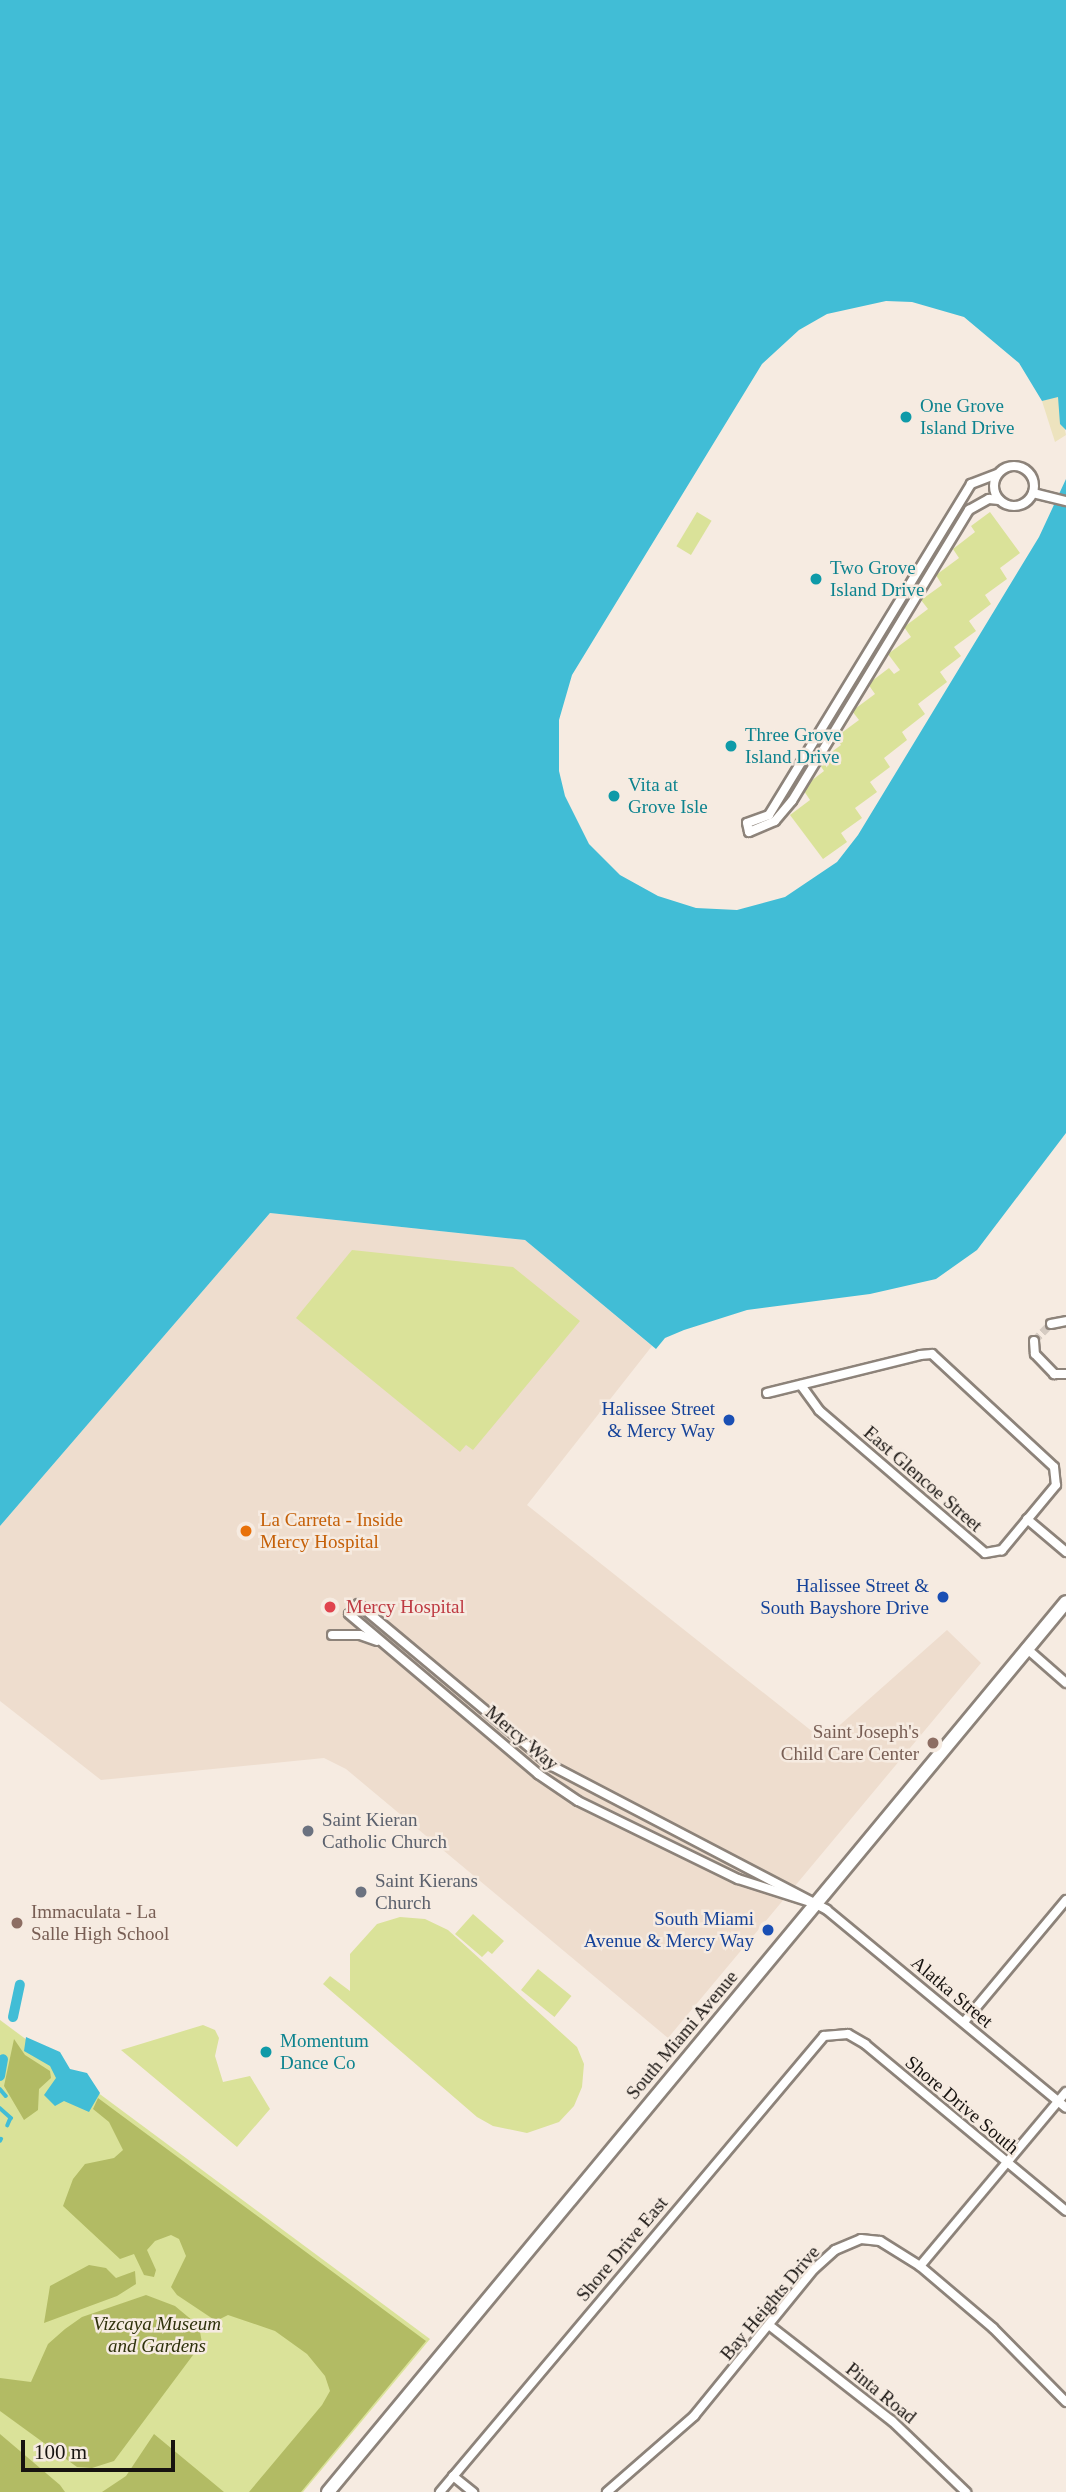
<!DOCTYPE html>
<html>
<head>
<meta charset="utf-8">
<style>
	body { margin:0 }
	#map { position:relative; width:1066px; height:2492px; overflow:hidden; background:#f6ebe1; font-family:"Times New Roman",serif }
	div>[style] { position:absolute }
	.built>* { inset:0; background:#eeddce }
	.green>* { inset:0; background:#dae299; transform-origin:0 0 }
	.forest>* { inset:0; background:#b2bb64 }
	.sand>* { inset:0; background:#ede3be }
	.water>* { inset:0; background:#41bdd6 }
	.stream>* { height:3.5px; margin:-1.75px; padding:0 1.75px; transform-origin:1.75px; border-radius:1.75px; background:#41bdd6 }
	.canal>* { height:10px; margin:-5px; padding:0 5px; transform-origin:5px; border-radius:5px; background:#41bdd6 }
	.minor-tunnel>* { height:8px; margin-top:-4px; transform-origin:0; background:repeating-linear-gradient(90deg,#d5cbc2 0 8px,transparent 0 12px) }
	.roads { filter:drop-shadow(2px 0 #8d837a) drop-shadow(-2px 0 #8d837a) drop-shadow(0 2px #8d837a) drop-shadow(0 -2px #8d837a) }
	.minor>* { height:8px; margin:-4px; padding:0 4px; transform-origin:4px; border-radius:4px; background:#fff }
	.minor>.ring { margin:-4px; padding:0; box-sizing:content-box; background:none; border:8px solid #fff; border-radius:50% }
	.secondary>* { height:12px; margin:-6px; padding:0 6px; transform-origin:6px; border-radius:6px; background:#fff }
	.dots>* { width:19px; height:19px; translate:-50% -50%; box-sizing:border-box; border:4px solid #f6ebe1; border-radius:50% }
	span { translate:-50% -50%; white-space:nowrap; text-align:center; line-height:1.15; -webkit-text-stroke:5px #f6ebe1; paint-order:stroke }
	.culture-label { font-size:19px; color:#0d838f }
	.left { translate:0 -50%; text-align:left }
	.transit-label { font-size:19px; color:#164399 }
	.right { translate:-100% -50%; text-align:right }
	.street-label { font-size:19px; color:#171310 }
	.food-label { font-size:19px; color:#c56008 }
	.health-label { font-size:19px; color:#be3a42 }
	.education-label { font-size:19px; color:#785e54 }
	.worship-label { font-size:19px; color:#5b616d }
	.park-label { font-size:19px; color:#2e310b; font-style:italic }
	.scale { position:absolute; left:21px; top:2440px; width:154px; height:32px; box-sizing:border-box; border:4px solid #171310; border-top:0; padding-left:9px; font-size:21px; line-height:24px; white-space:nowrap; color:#171310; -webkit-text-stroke:5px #f6ebe1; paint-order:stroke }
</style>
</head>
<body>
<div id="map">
	<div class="built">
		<div style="clip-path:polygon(270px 1213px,525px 1240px,652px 1346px,527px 1505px,823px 1740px,947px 1630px,981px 1663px,668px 2038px,346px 1769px,324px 1758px,101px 1780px,0 1701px,0 1526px)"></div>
	</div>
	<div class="green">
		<div style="left:697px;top:512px;width:17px;height:40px;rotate:31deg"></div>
		<div style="clip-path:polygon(990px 512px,1020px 553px,1000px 568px,1007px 579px,985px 595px,991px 604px,969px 621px,976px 631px,954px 647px,961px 656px,940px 672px,947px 682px,918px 704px,925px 714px,902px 732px,907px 740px,884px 758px,890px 767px,870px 782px,877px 792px,855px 808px,862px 818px,841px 833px,847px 842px,823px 859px,790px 815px,810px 800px,802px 788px,824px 771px,818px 762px,841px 745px,836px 737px,859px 720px,852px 711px,875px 694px,868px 684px,889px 668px,894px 674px,900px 670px,888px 654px,911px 637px,904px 627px,928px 609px,921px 600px,942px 585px,936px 575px,959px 558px,953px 549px,975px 532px,971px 526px)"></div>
		<div style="clip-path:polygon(352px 1250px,513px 1267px,580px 1321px,473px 1450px,466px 1445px,460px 1452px,296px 1318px)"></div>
		<div style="clip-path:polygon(473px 1914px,504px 1941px,492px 1954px,488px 1951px,482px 1957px,455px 1934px)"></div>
		<div style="clip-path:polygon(400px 1917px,425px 1919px,448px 1930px,577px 2047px,584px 2064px,582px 2087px,574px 2106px,559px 2122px,527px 2133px,493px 2126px,477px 2117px,323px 1984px,330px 1976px,350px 1991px,350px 1954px,377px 1924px)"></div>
		<div style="left:538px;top:1969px;width:43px;height:27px;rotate:39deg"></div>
		<div style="clip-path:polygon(0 2020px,430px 2339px,303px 2492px,0 2492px)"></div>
		<div style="clip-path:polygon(203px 2025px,215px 2030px,219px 2038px,215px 2056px,223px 2082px,250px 2076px,270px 2109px,237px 2147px,121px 2050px)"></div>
	</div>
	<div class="forest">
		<div style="clip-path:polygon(14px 2039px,25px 2055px,50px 2071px,51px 2078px,39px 2089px,38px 2110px,24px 2120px,4px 2086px)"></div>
		<div style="clip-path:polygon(98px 2098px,426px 2341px,301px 2492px,249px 2492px,322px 2405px,330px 2391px,325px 2376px,307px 2354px,275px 2331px,228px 2315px,216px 2321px,177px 2295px,171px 2287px,186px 2256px,179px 2239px,171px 2235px,155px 2241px,147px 2250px,156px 2270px,154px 2277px,144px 2275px,134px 2254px,120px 2259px,63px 2206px,73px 2179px,85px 2164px,114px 2158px,123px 2150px,109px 2122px,93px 2109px)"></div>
		<div style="clip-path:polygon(89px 2265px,106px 2268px,116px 2278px,135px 2271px,136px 2284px,117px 2296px,44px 2323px,50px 2286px)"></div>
		<div style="clip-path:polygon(146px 2295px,175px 2306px,199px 2326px,202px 2343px,114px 2461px,92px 2468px,77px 2467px,0 2411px,0 2378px,31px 2382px,48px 2344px,65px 2329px,82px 2317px)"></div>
		<div style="clip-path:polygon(0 2434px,60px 2485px,65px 2492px,0 2492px)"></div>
		<div style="clip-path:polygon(154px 2434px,224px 2492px,102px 2492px,126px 2476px)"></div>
	</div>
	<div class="sand">
		<div style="clip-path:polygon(1058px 396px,1066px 435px,1055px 442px,1042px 401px)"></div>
	</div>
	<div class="water">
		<div style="clip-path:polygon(0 0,1066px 0,1066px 430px,1060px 424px,1058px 397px,1042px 401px,1019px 363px,964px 317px,912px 302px,886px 301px,827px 314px,799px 330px,762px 364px,572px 675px,559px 720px,559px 771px,565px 796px,589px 844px,620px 875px,658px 896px,696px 908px,737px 910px,785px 897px,837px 862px,858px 835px,1039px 537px,1066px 479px,1066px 1133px,977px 1250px,936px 1279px,870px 1294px,747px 1310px,684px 1330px,665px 1338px,656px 1349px,525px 1240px,270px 1213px,0 1526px)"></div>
		<div style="clip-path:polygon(26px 2037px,60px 2052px,70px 2069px,87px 2073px,100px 2093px,89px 2112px,64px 2101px,55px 2106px,44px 2095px,56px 2078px,50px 2066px,24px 2051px)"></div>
	</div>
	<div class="stream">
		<div style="left:0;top:2089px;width:9px;rotate:49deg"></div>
		<div style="left:0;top:2108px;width:15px;rotate:42deg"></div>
		<div style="left:11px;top:2118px;width:8px;rotate:113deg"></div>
		<div style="left:0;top:2141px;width:2px;rotate:-63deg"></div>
	</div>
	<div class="canal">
		<div style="left:13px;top:2017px;width:33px;rotate:-78deg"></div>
		<div style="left:0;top:2076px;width:17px;rotate:-80deg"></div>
	</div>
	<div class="minor-tunnel">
		<div style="left:1034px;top:1341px;width:24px;rotate:-45deg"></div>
	</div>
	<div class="roads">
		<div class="minor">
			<div class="ring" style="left:994px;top:466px;width:32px;height:32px"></div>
			<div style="left:997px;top:474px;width:28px;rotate:159deg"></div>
			<div style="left:971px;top:484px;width:388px;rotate:121.4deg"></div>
			<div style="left:769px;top:815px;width:23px;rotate:160deg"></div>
			<div style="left:747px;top:823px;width:9px;rotate:77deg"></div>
			<div style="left:749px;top:832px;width:28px;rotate:-23deg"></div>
			<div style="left:775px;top:821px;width:26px;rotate:-50deg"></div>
			<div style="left:792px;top:801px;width:341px;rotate:-58.7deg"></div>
			<div style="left:969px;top:510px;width:23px;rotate:-29deg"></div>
			<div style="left:989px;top:499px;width:10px;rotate:6deg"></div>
			<div style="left:1033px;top:493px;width:34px;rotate:14deg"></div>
			<div style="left:1051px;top:1324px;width:15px;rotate:-11deg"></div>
			<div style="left:1034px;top:1341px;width:13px;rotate:86deg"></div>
			<div style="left:1035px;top:1354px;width:28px;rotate:46deg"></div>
			<div style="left:1054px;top:1374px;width:12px"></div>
			<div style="left:767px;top:1393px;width:158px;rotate:-13.9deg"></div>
			<div style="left:920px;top:1355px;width:12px;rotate:-5deg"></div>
			<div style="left:932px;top:1354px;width:166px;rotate:42.8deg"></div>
			<div style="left:1054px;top:1467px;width:18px;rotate:84deg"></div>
			<div style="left:1056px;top:1485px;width:85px;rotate:129.7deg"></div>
			<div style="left:1002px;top:1550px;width:17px;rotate:170deg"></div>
			<div style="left:985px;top:1553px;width:219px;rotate:-139.3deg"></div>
			<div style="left:819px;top:1410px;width:31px;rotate:-126deg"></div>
			<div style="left:1027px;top:1519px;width:51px;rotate:40.2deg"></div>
			<div style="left:358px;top:1604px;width:253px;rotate:39.9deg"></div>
			<div style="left:552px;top:1766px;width:310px;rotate:27.6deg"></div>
			<div style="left:827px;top:1910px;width:310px;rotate:39.6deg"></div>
			<div style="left:349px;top:1614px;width:248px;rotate:40.2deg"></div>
			<div style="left:538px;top:1774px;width:48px;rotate:34deg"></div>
			<div style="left:578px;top:1801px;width:178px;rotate:26deg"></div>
			<div style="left:738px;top:1879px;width:79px;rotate:17.7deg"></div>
			<div style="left:332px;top:1635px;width:28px"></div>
			<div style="left:360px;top:1635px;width:18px;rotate:19deg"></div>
			<div style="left:1026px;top:1648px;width:53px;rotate:41.2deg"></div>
			<div style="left:964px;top:2022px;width:159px;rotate:-50.1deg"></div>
			<div style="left:920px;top:2266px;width:227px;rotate:-50deg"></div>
			<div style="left:769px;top:2325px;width:156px;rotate:38deg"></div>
			<div style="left:892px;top:2421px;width:103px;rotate:43.8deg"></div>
			<div style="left:453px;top:2476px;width:26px;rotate:39deg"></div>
			<div style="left:440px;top:2492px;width:596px;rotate:-49.9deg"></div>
			<div style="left:824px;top:2036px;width:24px;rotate:-5deg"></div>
			<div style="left:848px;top:2034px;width:20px;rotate:30deg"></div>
			<div style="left:865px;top:2044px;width:261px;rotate:39.7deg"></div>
			<div style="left:607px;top:2492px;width:116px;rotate:-41.1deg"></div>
			<div style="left:694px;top:2416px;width:190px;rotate:-50.8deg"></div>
			<div style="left:814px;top:2269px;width:28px;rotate:-42deg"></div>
			<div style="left:835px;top:2250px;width:28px;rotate:-23deg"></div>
			<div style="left:861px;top:2239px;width:19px;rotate:6deg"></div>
			<div style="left:880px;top:2241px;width:47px;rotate:32deg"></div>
			<div style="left:920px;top:2266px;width:96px;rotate:40.3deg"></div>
			<div style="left:993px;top:2328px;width:104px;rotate:45.4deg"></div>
		</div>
		<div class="secondary">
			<div style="left:328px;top:2492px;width:1156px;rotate:-50.33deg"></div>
		</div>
	</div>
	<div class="dots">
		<div style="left:906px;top:417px;background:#0f9aa8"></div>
		<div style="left:816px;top:579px;background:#0f9aa8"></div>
		<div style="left:731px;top:746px;background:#0f9aa8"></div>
		<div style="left:614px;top:796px;background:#0f9aa8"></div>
		<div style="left:729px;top:1420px;background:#1a4fb4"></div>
		<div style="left:246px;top:1531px;background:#e8710a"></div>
		<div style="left:943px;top:1597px;background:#1a4fb4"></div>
		<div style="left:330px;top:1607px;background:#e0444e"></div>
		<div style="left:933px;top:1743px;background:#8d6e63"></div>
		<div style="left:308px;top:1831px;background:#6b7280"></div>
		<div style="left:361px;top:1892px;background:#6b7280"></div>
		<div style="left:17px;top:1923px;background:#8d6e63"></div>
		<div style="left:768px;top:1930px;background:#1a4fb4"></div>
		<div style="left:266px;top:2052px;background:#0f9aa8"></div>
	</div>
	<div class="culture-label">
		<span class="left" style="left:920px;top:417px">One Grove<br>Island Drive</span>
		<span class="left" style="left:830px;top:579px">Two Grove<br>Island Drive</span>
		<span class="left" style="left:745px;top:746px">Three Grove<br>Island Drive</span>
		<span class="left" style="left:628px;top:796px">Vita at<br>Grove Isle</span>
		<span class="left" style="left:280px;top:2052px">Momentum<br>Dance Co</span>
	</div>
	<div class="transit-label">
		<span class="right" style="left:715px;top:1420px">Halissee Street<br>&amp; Mercy Way</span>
		<span class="right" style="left:929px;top:1597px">Halissee Street &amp;<br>South Bayshore Drive</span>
		<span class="right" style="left:754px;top:1930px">South Miami<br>Avenue &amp; Mercy Way</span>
	</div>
	<div class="street-label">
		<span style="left:923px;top:1479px;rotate:41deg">East Glencoe Street</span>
		<span style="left:522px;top:1738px;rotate:40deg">Mercy Way</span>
		<span style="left:952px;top:1992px;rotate:40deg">Alatka Street</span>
		<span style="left:682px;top:2035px;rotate:-50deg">South Miami Avenue</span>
		<span style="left:962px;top:2105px;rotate:40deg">Shore Drive South</span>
		<span style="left:622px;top:2249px;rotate:-50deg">Shore Drive East</span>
		<span style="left:770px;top:2303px;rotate:-50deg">Bay Heights Drive</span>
		<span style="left:881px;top:2393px;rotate:39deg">Pinta Road</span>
	</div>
	<div class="food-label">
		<span class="left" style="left:260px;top:1531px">La Carreta - Inside<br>Mercy Hospital</span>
	</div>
	<div class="health-label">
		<span class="left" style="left:346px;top:1607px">Mercy Hospital</span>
	</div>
	<div class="education-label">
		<span class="right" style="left:919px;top:1743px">Saint Joseph's<br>Child Care Center</span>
		<span class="left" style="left:31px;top:1923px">Immaculata - La<br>Salle High School</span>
	</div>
	<div class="worship-label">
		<span class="left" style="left:322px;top:1831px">Saint Kieran<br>Catholic Church</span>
		<span class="left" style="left:375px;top:1892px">Saint Kierans<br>Church</span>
	</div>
	<div class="park-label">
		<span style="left:157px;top:2335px">Vizcaya Museum<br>and Gardens</span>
	</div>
	<div class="scale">100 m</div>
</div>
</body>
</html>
